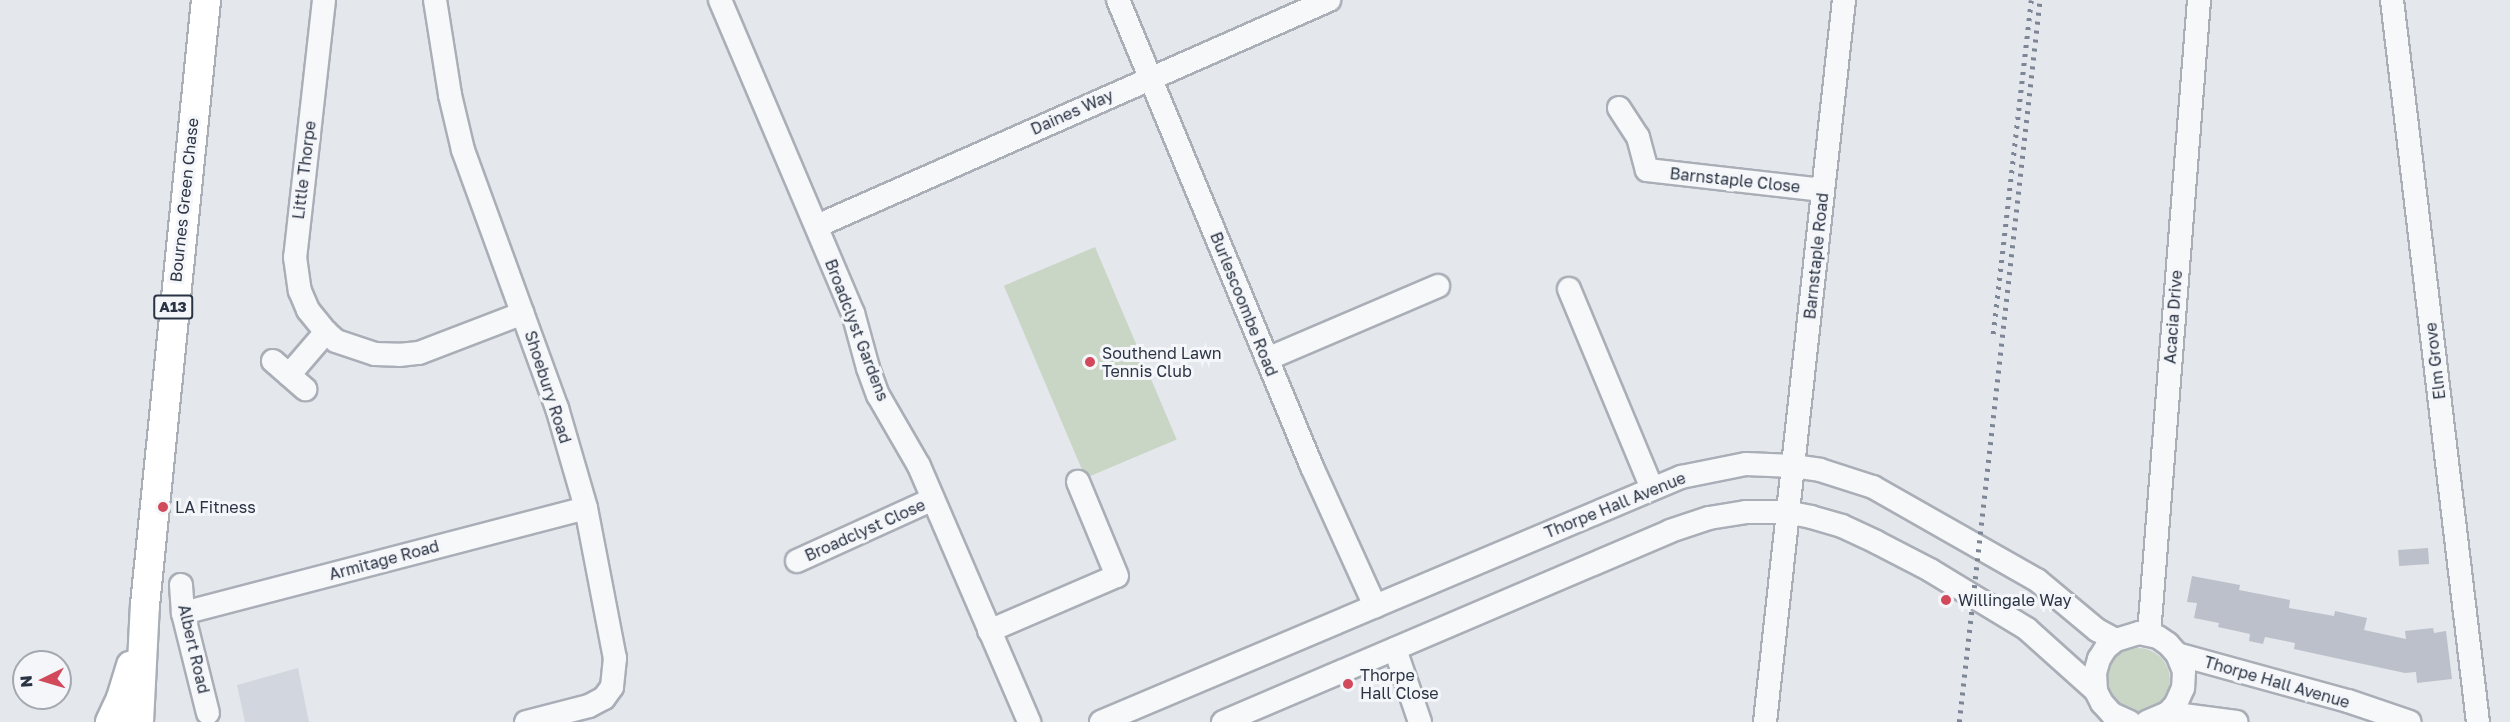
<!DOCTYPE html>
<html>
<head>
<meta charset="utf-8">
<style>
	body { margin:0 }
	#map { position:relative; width:2510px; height:722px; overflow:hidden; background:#e4e7ec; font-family:"Golos Text",sans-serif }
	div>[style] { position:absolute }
	.built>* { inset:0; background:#d2d6de }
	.green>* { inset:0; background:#c9d6c5; transform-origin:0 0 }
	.round { border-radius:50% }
	.building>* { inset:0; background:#bbc0ca; transform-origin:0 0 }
	.roads { filter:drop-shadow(2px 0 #a9aeb7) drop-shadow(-2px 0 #a9aeb7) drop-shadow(0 2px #a9aeb7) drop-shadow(0 -2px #a9aeb7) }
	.minor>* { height:22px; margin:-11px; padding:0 11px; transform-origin:11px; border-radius:11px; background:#f7f8fa }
	.major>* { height:28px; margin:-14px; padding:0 14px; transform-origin:14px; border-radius:14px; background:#fff }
	.rail>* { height:4.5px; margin-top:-2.25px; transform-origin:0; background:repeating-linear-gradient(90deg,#7d8696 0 3px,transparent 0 9px) }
	.dots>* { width:16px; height:16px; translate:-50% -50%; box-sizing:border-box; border:3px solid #f4f6f9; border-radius:50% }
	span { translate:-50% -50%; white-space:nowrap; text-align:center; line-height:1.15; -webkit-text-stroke:6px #f4f6f9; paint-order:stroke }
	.shield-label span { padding:2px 4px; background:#f4f6f9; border:2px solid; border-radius:4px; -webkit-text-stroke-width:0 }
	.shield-label { font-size:15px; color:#2b3445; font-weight:700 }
	.street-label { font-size:16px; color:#2b3445 }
	.poi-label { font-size:16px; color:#2b3445 }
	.left { translate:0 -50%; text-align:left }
	.north { position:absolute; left:12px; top:650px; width:60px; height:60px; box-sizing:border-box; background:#f4f6f9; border:2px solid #a4a8b1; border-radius:50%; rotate:265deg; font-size:16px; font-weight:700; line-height:24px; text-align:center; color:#2b3445 }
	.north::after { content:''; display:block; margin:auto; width:21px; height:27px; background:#d1495b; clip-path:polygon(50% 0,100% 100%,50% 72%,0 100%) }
</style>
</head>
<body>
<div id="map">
	<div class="built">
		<div style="clip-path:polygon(298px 668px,309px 722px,245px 722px,237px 685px)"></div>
	</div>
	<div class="green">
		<div style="left:1095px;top:247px;width:209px;height:99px;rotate:67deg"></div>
		<div class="round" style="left:2106px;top:648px;width:64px;height:64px"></div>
	</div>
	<div class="building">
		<div style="left:2428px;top:548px;width:16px;height:30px;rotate:86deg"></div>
		<div style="clip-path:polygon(2192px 576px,2240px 585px,2239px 590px,2290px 600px,2289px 608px,2334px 616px,2335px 611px,2367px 618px,2364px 630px,2406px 639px,2405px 631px,2433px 628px,2434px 633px,2446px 631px,2452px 679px,2417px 683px,2416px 672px,2405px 673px,2326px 656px,2294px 649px,2295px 643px,2265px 637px,2263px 644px,2249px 641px,2250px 634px,2218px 627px,2219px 623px,2194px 618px,2197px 603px,2187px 602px)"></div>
	</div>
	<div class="roads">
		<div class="minor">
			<div style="left:324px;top:0;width:259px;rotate:96.4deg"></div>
			<div style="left:295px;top:257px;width:34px;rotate:82deg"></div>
			<div style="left:300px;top:291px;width:21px;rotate:67deg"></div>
			<div style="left:308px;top:310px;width:28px;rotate:51deg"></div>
			<div style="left:326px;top:332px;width:13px;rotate:42deg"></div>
			<div style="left:336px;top:341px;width:41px;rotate:18.4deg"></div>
			<div style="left:375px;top:354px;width:24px;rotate:2deg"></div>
			<div style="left:399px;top:355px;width:20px;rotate:-6deg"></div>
			<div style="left:419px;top:353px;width:111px;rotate:-21deg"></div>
			<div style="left:435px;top:0;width:96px;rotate:81deg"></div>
			<div style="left:450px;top:95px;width:57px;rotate:76.7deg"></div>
			<div style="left:463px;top:150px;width:275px;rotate:70deg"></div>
			<div style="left:557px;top:408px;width:104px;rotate:73.8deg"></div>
			<div style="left:586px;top:508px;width:153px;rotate:79.1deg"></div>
			<div style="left:615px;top:658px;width:29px;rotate:96deg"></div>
			<div style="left:612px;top:687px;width:14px;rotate:126deg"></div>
			<div style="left:604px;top:698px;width:17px;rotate:152deg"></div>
			<div style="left:589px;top:706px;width:65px;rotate:165.7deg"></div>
			<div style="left:720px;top:0;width:340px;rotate:67deg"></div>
			<div style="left:853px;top:313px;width:57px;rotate:74.7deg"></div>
			<div style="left:868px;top:368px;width:29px;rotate:70deg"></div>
			<div style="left:878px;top:395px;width:82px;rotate:60deg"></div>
			<div style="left:919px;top:466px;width:279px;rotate:66.7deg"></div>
			<div style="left:1118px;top:0;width:506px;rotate:67.44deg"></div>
			<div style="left:1312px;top:467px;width:153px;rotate:65.6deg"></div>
			<div style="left:2392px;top:0;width:727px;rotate:83.21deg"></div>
			<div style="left:1619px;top:108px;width:35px;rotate:57deg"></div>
			<div style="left:1638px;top:137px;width:34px;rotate:75deg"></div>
			<div style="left:1647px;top:170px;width:177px;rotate:6.5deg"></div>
			<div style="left:817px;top:226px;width:560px;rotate:-23.82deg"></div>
			<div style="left:1569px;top:289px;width:216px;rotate:67.4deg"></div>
			<div style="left:1267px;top:359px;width:186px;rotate:-23.1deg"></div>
			<div style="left:273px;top:361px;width:43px;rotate:41.2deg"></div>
			<div style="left:289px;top:375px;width:57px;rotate:-49.3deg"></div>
			<div style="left:797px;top:561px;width:149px;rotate:-24.5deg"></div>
			<div style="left:181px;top:585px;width:28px;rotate:86deg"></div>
			<div style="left:183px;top:613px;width:103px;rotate:76deg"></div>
			<div style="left:183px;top:613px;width:416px;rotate:-14.6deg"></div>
			<div style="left:989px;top:631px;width:139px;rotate:-23.3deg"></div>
			<div style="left:1117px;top:576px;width:102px;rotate:-112.5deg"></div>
			<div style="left:2149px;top:634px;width:636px;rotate:-85.49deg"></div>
			<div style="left:1395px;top:649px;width:77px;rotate:71.1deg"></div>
			<div style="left:2177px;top:654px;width:177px;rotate:15.4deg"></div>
			<div style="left:2348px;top:701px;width:65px;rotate:18.7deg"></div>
			<div style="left:2168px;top:713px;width:69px;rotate:7.5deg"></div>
			<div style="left:1101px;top:722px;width:630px;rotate:-22.9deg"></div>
			<div style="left:1681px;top:477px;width:66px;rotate:-11.3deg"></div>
			<div style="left:1746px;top:464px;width:47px;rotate:2.4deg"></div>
			<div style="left:1793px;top:466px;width:27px;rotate:8deg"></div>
			<div style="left:1820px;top:470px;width:56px;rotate:17.8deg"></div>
			<div style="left:1873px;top:487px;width:189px;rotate:29.6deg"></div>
			<div style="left:2037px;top:580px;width:78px;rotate:39.8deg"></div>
			<div style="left:2097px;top:630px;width:21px;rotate:28deg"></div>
			<div style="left:1223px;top:722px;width:486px;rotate:-23.1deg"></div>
			<div style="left:1670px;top:531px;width:41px;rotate:-18.4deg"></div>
			<div style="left:1709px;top:518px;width:37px;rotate:-9deg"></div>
			<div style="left:1746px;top:512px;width:40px"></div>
			<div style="left:1786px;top:512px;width:25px;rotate:11deg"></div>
			<div style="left:1811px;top:517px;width:32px;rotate:16deg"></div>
			<div style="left:1842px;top:526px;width:38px;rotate:25deg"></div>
			<div style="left:1876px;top:542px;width:61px;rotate:27.4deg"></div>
			<div style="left:1930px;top:570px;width:114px;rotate:31.3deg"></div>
			<div style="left:2027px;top:629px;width:93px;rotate:41.9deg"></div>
			<div style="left:1765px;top:722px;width:726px;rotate:-83.76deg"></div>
			<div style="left:2130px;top:722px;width:20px;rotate:-156deg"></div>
			<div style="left:2112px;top:714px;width:15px;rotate:-132deg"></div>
			<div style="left:2102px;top:703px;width:13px;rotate:-117deg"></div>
			<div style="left:2096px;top:691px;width:18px;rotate:-93deg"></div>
			<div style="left:2095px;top:673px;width:15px;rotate:-74deg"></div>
			<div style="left:2099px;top:659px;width:13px;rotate:-58deg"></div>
			<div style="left:2106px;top:648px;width:13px;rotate:-39deg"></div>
			<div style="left:2116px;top:640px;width:24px;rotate:-17deg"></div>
			<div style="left:2139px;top:633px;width:19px;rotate:12deg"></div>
			<div style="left:2158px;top:637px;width:12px;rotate:35deg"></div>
			<div style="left:2168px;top:644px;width:13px;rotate:48deg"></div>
			<div style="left:2177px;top:654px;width:18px;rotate:68deg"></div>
			<div style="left:2184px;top:671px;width:17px;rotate:93deg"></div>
			<div style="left:2183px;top:688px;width:17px;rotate:114deg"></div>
			<div style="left:2176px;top:704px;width:12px;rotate:132deg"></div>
			<div style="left:2168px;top:713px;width:23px;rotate:157deg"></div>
		</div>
		<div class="major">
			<div style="left:110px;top:722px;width:26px;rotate:-65deg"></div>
			<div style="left:121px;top:698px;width:34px;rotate:-73deg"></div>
			<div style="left:139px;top:722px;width:117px;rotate:-87.1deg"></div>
			<div style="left:145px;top:605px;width:608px;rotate:-84.24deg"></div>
		</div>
	</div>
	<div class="rail">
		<div style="left:1993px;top:334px;width:336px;rotate:-83.5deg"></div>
		<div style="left:1959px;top:722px;width:727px;rotate:-83.6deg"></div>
	</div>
	<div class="dots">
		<div style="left:1090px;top:362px;background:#d1495b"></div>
		<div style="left:163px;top:507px;background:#d1495b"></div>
		<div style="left:1946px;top:600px;background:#d1495b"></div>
		<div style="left:1348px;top:684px;background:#d1495b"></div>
	</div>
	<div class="shield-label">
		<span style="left:173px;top:307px">A13</span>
	</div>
	<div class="street-label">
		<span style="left:1072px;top:112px;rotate:-24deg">Daines Way</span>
		<span style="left:304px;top:170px;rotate:-83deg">Little Thorpe</span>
		<span style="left:1735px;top:180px;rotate:6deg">Barnstaple Close</span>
		<span style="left:184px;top:200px;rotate:-84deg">Bournes Green Chase</span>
		<span style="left:1816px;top:256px;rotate:-84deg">Barnstaple Road</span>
		<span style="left:1244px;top:304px;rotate:68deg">Burlescoombe Road</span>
		<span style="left:2173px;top:317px;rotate:-86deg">Acacia Drive</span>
		<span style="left:857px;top:330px;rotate:69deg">Broadclyst Gardens</span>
		<span style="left:2435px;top:361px;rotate:-97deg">Elm Grove</span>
		<span style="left:548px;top:387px;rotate:72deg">Shoebury Road</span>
		<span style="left:1615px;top:505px;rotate:-22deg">Thorpe Hall Avenue</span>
		<span style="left:865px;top:530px;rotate:-24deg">Broadclyst Close</span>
		<span style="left:384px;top:560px;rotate:-15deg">Armitage Road</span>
		<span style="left:194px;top:649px;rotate:77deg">Albert Road</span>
		<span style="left:2277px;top:682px;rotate:16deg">Thorpe Hall Avenue</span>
	</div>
	<div class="poi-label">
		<span class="left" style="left:1102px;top:362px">Southend Lawn<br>Tennis Club</span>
		<span class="left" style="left:175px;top:507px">LA Fitness</span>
		<span class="left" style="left:1958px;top:600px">Willingale Way</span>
		<span class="left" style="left:1360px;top:684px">Thorpe<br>Hall Close</span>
	</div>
	<div class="north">N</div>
</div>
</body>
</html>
